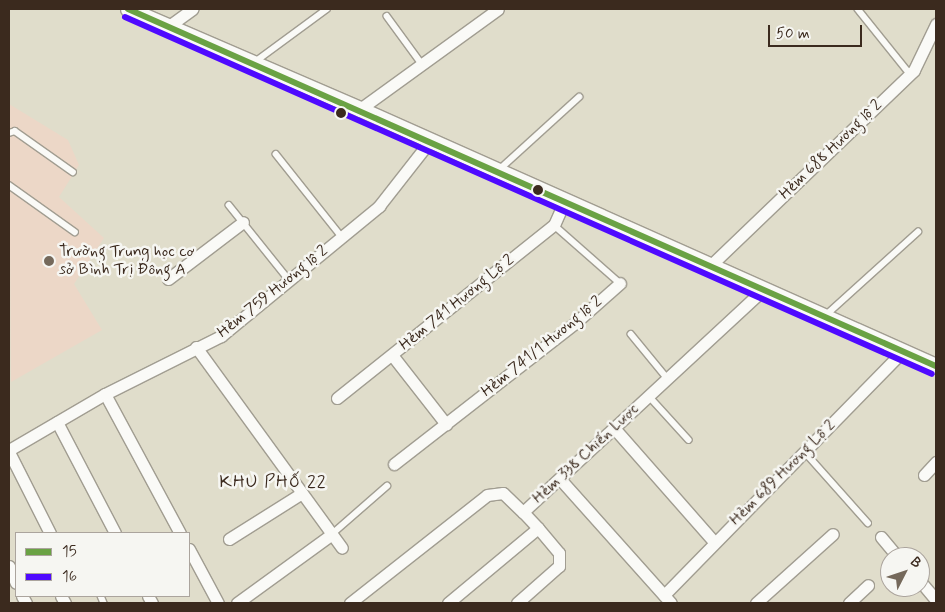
<!DOCTYPE html>
<html>
<head>
<meta charset="utf-8">
<style>
	body { margin:0 }
	#map { position:relative; width:945px; height:612px; overflow:hidden; background:#e0ddcb; font-family:Mynerve,sans-serif }
	div>[style] { position:absolute }
	.built>* { inset:0; background:#ecd7c7 }
	.roads { filter:drop-shadow(1px 0 #a19d91) drop-shadow(-1px 0 #a19d91) drop-shadow(0 1px #a19d91) drop-shadow(0 -1px #a19d91) }
	.service>* { height:5.5px; margin:-2.75px; padding:0 2.75px; transform-origin:2.75px; border-radius:2.75px; background:#fafaf7 }
	.minor>* { height:11px; margin:-5.5px; padding:0 5.5px; transform-origin:5.5px; border-radius:5.5px; background:#fafaf7 }
	.secondary>* { height:15px; margin:-7.5px; padding:0 7.5px; transform-origin:7.5px; border-radius:7.5px; background:#fafaf7 }
	.bus-1>* { height:6px; margin:-3px; padding:0 3px; transform-origin:3px; border-radius:3px; background:#6aa244 }
	.bus-2>* { height:6px; margin:-3px; padding:0 3px; transform-origin:3px; border-radius:3px; background:#4f0aff }
	.dots>* { width:14px; height:14px; translate:-50% -50%; box-sizing:border-box; border:2px solid #f6f6f2; border-radius:50% }
	span { translate:-50% -50%; white-space:nowrap; text-align:center; line-height:1.15; -webkit-text-stroke:5px #f6f6f2; paint-order:stroke }
	.street-label { font-size:16px; color:#3b2a1e }
	.poi-label { font-size:16px; color:#3b2a1e }
	.left { translate:0 -50%; text-align:left }
	.neighbourhood-label { font-size:18px; color:#3b2a1e; letter-spacing:1px }
	.frame { position:absolute; inset:0; border:10px solid #3b2a1e; pointer-events:none }
	.legend { position:absolute; left:15px; top:532px; width:175px; height:65px; box-sizing:border-box; background:#f6f6f2; border:1px solid #aba49d; margin:0; padding:6px 9px; list-style:none; font-size:15px; color:#3b2a1e }
	.legend li { display:flex; align-items:center; gap:10px; height:25px }
	.legend b { width:25px; border:1px solid #aba49d }
	.north { position:absolute; left:880px; top:547px; width:50px; height:50px; box-sizing:border-box; background:#f6f6f2; border:1px solid #aba49d; border-radius:50%; rotate:49deg; font-size:14px; font-weight:700; line-height:20px; text-align:center; color:#3b2a1e }
	.north::after { content:''; display:block; margin:auto; width:18px; height:22px; background:#75695b; clip-path:polygon(50% 0,100% 100%,50% 72%,0 100%) }
	.scale { position:absolute; left:768px; top:25px; width:94px; height:22px; box-sizing:border-box; border:2px solid #3b2a1e; border-top:0; padding-left:6px; font-size:15px; line-height:18px; white-space:nowrap; color:#3b2a1e; -webkit-text-stroke:4px #f6f6f2; paint-order:stroke }
</style>
</head>
<body>
<div id="map">
	<div class="built">
		<div style="clip-path:polygon(9px 104px,68px 140px,79px 165px,59px 197px,104px 238px,74px 284px,102px 330px,11px 382px)"></div>
	</div>
	<div class="roads">
		<div class="service">
			<div style="left:858px;top:9px;width:83px;rotate:51.3deg"></div>
			<div style="left:387px;top:16px;width:59px;rotate:53.9deg"></div>
			<div style="left:255px;top:62px;width:89px;rotate:-36.4deg"></div>
			<div style="left:9px;top:133px;width:6px;rotate:-18deg"></div>
			<div style="left:15px;top:131px;width:71px;rotate:35.3deg"></div>
			<div style="left:276px;top:154px;width:106px;rotate:51.5deg"></div>
			<div style="left:500px;top:169px;width:107px;rotate:-42.3deg"></div>
			<div style="left:9px;top:185px;width:81px;rotate:35.5deg"></div>
			<div style="left:229px;top:205px;width:96px;rotate:51.3deg"></div>
			<div style="left:554px;top:225px;width:88px;rotate:41.3deg"></div>
			<div style="left:826px;top:315px;width:124px;rotate:-42.1deg"></div>
			<div style="left:631px;top:334px;width:58px;rotate:50.6deg"></div>
			<div style="left:649px;top:396px;width:59px;rotate:47.7deg"></div>
			<div style="left:805px;top:452px;width:95px;rotate:48.4deg"></div>
			<div style="left:332px;top:534px;width:73px;rotate:-41.1deg"></div>
			<div style="left:101px;top:596px;width:8px;rotate:67deg"></div>
		</div>
		<div class="minor">
			<div style="left:169px;top:26px;width:29px;rotate:-36deg"></div>
			<div style="left:360px;top:109px;width:170px;rotate:-35.9deg"></div>
			<div style="left:711px;top:265px;width:281px;rotate:-43.8deg"></div>
			<div style="left:914px;top:70px;width:51px;rotate:-64.4deg"></div>
			<div style="left:168px;top:279px;width:94px;rotate:-37.2deg"></div>
			<div style="left:196px;top:347px;width:248px;rotate:54deg"></div>
			<div style="left:392px;top:355px;width:88px;rotate:52deg"></div>
			<div style="left:105px;top:394px;width:158px;rotate:61.7deg"></div>
			<div style="left:337px;top:398px;width:278px;rotate:-38.6deg"></div>
			<div style="left:554px;top:225px;width:27px;rotate:-66deg"></div>
			<div style="left:57px;top:422px;width:125px;rotate:62.4deg"></div>
			<div style="left:614px;top:428px;width:152px;rotate:48.7deg"></div>
			<div style="left:9px;top:450px;width:111px;rotate:-30.3deg"></div>
			<div style="left:105px;top:394px;width:130px;rotate:-26.6deg"></div>
			<div style="left:221px;top:336px;width:205px;rotate:-39.4deg"></div>
			<div style="left:379px;top:206px;width:83px;rotate:-51.9deg"></div>
			<div style="left:9px;top:452px;width:91px;rotate:63.2deg"></div>
			<div style="left:394px;top:464px;width:229px;rotate:-37.9deg"></div>
			<div style="left:575px;top:323px;width:60px;rotate:-41.6deg"></div>
			<div style="left:924px;top:475px;width:18px;rotate:-47deg"></div>
			<div style="left:560px;top:479px;width:166px;rotate:48.2deg"></div>
			<div style="left:881px;top:537px;width:26px;rotate:50deg"></div>
			<div style="left:229px;top:539px;width:86px;rotate:-32.2deg"></div>
			<div style="left:189px;top:549px;width:61px;rotate:61.8deg"></div>
			<div style="left:9px;top:566px;width:18px;rotate:68deg"></div>
			<div style="left:920px;top:581px;width:25px;rotate:50deg"></div>
			<div style="left:664px;top:595px;width:342px;rotate:-45.6deg"></div>
			<div style="left:22px;top:596px;width:8px;rotate:60deg"></div>
			<div style="left:61px;top:596px;width:8px;rotate:60deg"></div>
			<div style="left:148px;top:596px;width:8px;rotate:60deg"></div>
			<div style="left:237px;top:603px;width:117px;rotate:-36deg"></div>
			<div style="left:350px;top:603px;width:174px;rotate:-38.2deg"></div>
			<div style="left:487px;top:495px;width:16px;rotate:-7deg"></div>
			<div style="left:503px;top:493px;width:28px;rotate:44deg"></div>
			<div style="left:523px;top:512px;width:328px;rotate:-42.8deg"></div>
			<div style="left:448px;top:603px;width:117px;rotate:-39.8deg"></div>
			<div style="left:538px;top:528px;width:22px;rotate:-133deg"></div>
			<div style="left:517px;top:603px;width:56px;rotate:-41.4deg"></div>
			<div style="left:559px;top:566px;width:13px;rotate:-90deg"></div>
			<div style="left:559px;top:553px;width:33px;rotate:-130deg"></div>
			<div style="left:756px;top:603px;width:103px;rotate:-41.9deg"></div>
			<div style="left:849px;top:603px;width:26px;rotate:-43deg"></div>
		</div>
		<div class="secondary">
			<div style="left:128px;top:9px;width:253px;rotate:23.3deg"></div>
			<div style="left:360px;top:109px;width:631px;rotate:24.05deg"></div>
		</div>
	</div>
	<div class="bus-1">
		<div style="left:128px;top:9px;width:883px;rotate:23.84deg"></div>
	</div>
	<div class="bus-2">
		<div style="left:125px;top:17px;width:882px;rotate:23.86deg"></div>
	</div>
	<div class="dots">
		<div style="left:341px;top:113px;background:#3b2a1e"></div>
		<div style="left:538px;top:190px;background:#3b2a1e"></div>
		<div style="left:49px;top:261px;background:#75695b"></div>
	</div>
	<div class="street-label">
		<span style="left:831px;top:150px;rotate:-44deg">Hẻm 688 Hương lộ 2</span>
		<span style="left:273px;top:292px;rotate:-39deg">Hẻm 759 Hương lộ 2</span>
		<span style="left:457px;top:303px;rotate:-39deg">Hẻm 741 Hương Lộ 2</span>
		<span style="left:542px;top:347px;rotate:-39deg">Hẻm 741/1 Hương lộ 2</span>
		<span style="left:586px;top:454px;rotate:-43deg">Hẻm 338 Chiến Lược</span>
		<span style="left:783px;top:473px;rotate:-45deg">Hẻm 689 Hương Lộ 2</span>
	</div>
	<div class="poi-label">
		<span class="left" style="left:59px;top:261px">Trường Trung học cơ<br>sở Bình Trị Đông A</span>
	</div>
	<div class="neighbourhood-label">
		<span style="left:273px;top:482px">KHU PHỐ 22</span>
	</div>
	<div class="frame"></div>
	<ul class="legend">
	<li><b style="height:6px;background:#6aa244"></b>15</li>
	<li><b style="height:6px;background:#4f0aff"></b>16</li>
	</ul>
	<div class="north">B</div>
	<div class="scale">50 m</div>
</div>
</body>
</html>
